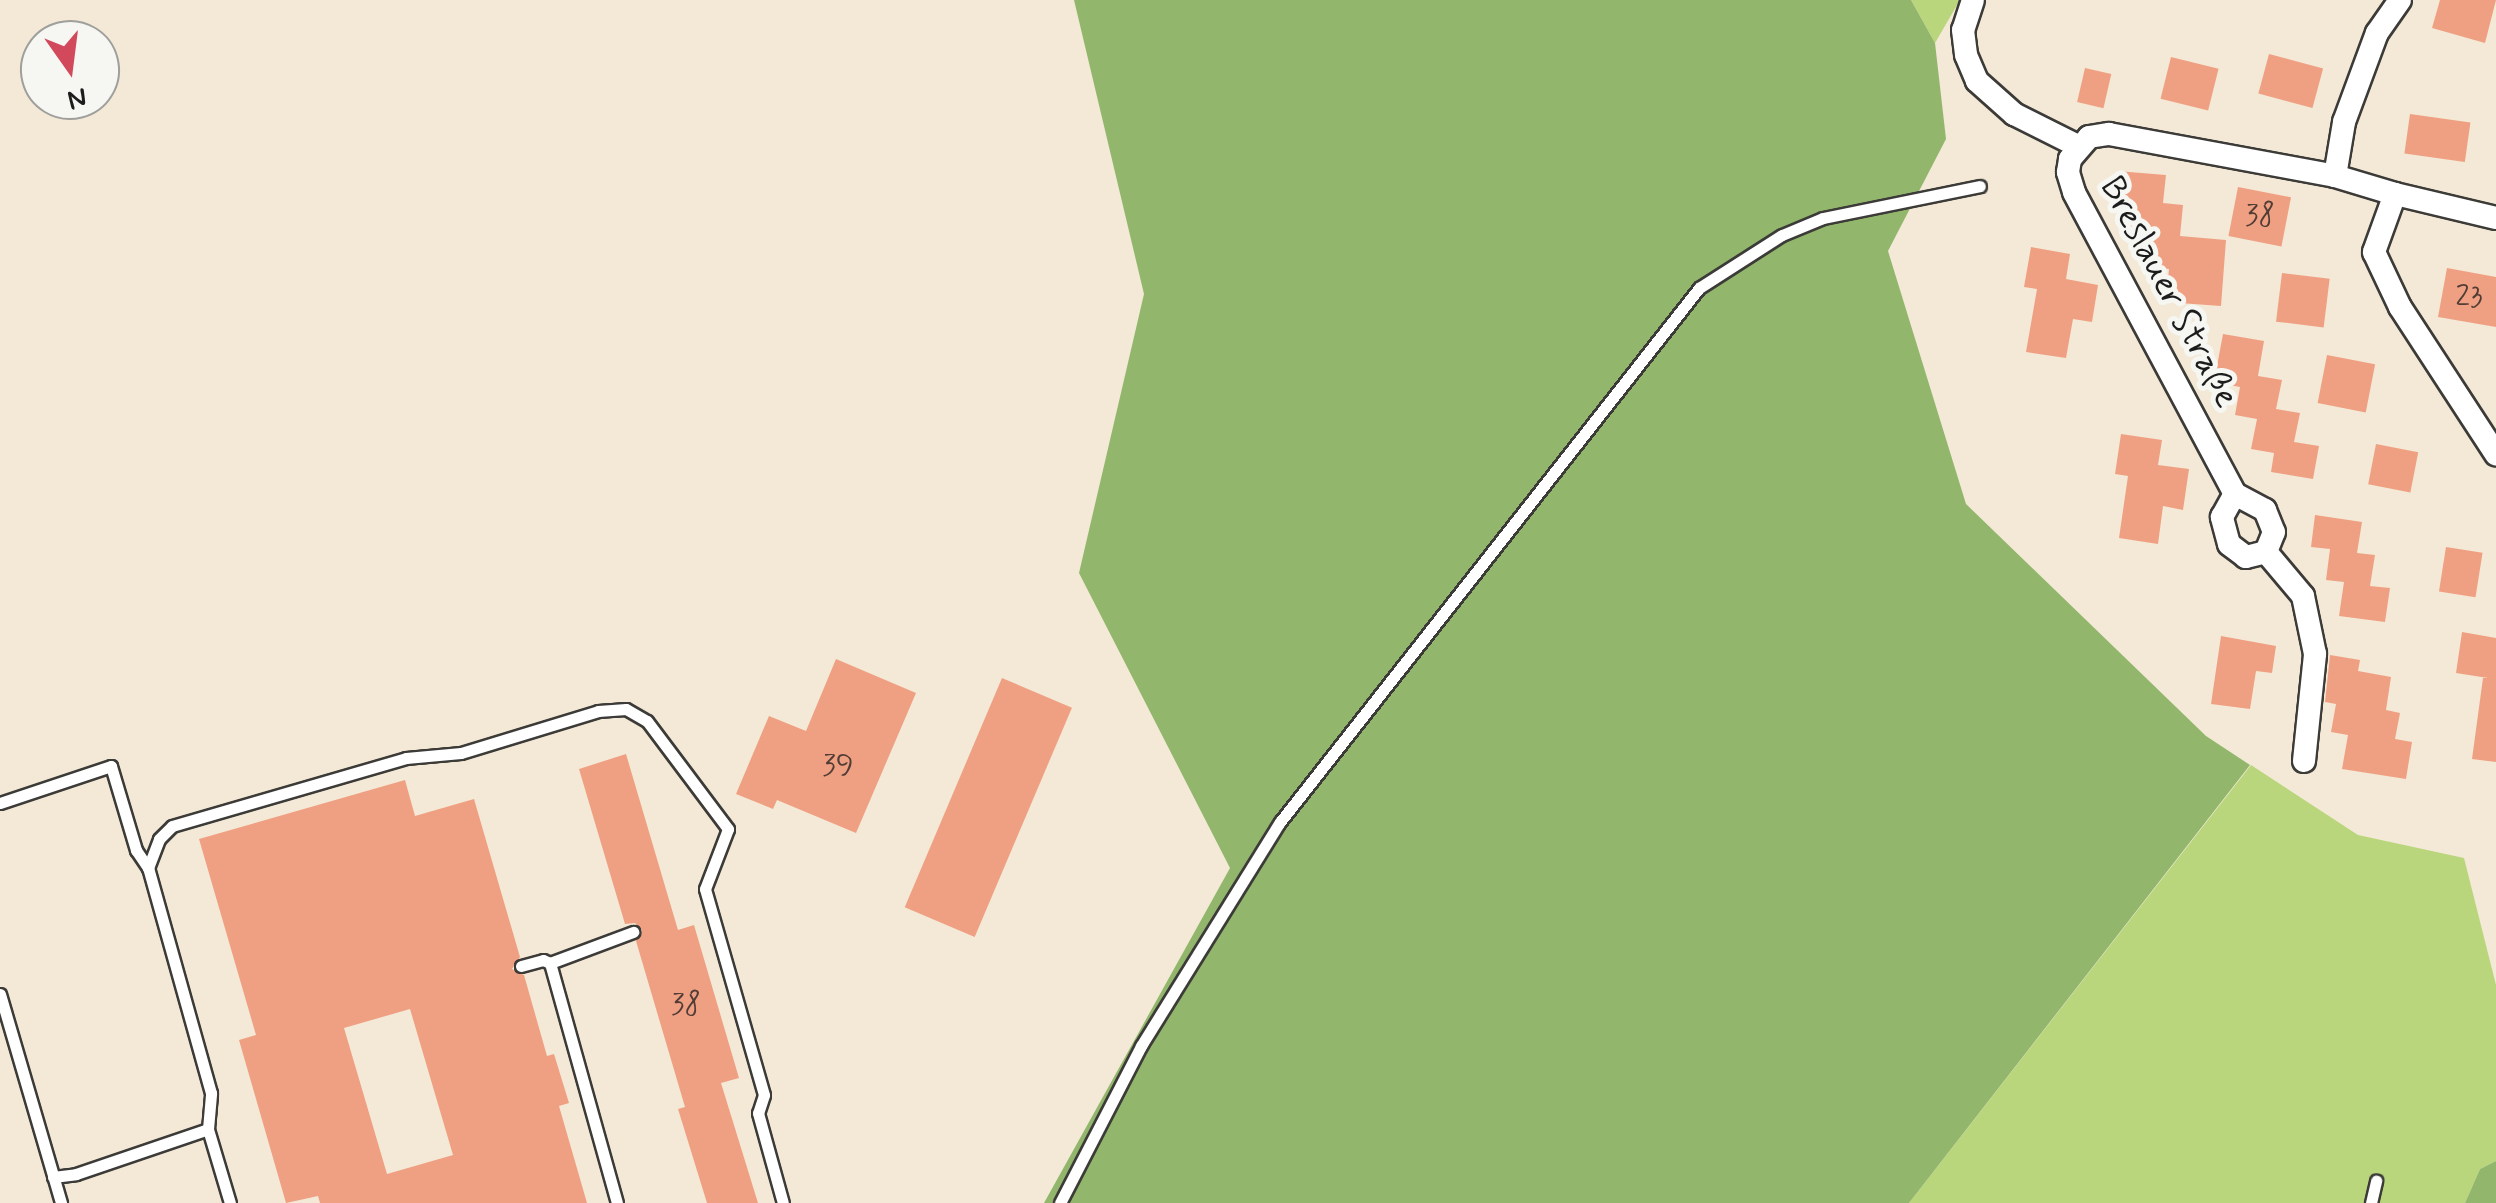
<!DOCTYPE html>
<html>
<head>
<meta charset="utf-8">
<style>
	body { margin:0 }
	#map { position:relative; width:2496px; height:1203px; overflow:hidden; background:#f3e9d6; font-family:Mynerve,sans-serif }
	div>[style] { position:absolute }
	.green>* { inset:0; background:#b9d67c }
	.forest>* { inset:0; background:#92b76c }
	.building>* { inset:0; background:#f0a082; transform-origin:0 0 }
	.roads { filter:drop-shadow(2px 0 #3c3b38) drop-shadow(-2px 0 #3c3b38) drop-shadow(0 2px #3c3b38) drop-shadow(0 -2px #3c3b38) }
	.lane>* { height:11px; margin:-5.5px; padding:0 5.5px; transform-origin:5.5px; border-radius:5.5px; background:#fff }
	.street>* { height:22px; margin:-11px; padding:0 11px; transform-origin:11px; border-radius:11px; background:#fff }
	span { translate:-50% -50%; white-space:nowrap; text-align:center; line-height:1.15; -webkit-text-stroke:10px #f6f6f2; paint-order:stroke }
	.number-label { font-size:30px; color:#513d36 }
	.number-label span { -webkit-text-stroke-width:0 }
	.street-label { font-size:35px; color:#1c1c1c }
	.north { position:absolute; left:20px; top:20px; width:100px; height:100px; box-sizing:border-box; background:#f6f6f2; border:2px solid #9f9f9c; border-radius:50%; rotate:166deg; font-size:28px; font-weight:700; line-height:40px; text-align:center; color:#1c1c1c }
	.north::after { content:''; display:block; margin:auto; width:35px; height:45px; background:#d1495b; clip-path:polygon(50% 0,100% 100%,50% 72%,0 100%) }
</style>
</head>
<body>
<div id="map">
	<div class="green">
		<div style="clip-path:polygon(1911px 0,1960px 0,1935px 43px)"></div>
		<div style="clip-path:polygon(2251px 765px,2358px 835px,2464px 858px,2496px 985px,2496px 1161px,2480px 1169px,2465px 1203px,1909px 1203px)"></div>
	</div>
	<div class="forest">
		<div style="clip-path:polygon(1074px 0,1911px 0,1935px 43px,1946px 139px,1888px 251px,1966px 504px,2206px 736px,2250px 765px,1909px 1203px,1044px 1203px,1230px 868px,1079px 573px,1144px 294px)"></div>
		<div style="clip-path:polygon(2496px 1161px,2496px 1203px,2465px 1203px,2480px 1169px)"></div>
	</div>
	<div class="building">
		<div style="clip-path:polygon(2440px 0,2496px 0,2485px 43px,2432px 28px)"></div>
		<div style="left:2269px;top:54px;width:56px;height:41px;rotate:15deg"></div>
		<div style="left:2171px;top:57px;width:49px;height:43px;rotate:14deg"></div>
		<div style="left:2085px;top:68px;width:27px;height:35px;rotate:13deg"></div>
		<div style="left:2410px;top:114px;width:61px;height:40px;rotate:8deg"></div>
		<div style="clip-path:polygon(2117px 171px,2166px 175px,2163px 203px,2183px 205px,2180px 236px,2226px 240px,2221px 306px,2166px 302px,2169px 269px,2143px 266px,2146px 234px,2125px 232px,2128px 200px,2114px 199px)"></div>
		<div style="left:2238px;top:187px;width:54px;height:50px;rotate:11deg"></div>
		<div style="clip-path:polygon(2031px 247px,2070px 254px,2066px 279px,2098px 285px,2092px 322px,2073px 319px,2066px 358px,2026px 352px,2037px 289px,2024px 287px)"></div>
		<div style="clip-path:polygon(2447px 268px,2496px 277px,2496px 327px,2438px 317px)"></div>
		<div style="left:2282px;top:273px;width:48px;height:49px;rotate:7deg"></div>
		<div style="clip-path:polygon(2223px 334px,2264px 341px,2258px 376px,2282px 380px,2276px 409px,2300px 413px,2294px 442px,2319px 446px,2313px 479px,2271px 472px,2274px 453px,2251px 449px,2257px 419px,2235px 415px,2240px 387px,2214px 382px)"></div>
		<div style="left:2327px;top:355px;width:49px;height:49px;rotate:11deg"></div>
		<div style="clip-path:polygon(2121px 434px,2162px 440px,2158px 465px,2189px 469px,2183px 510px,2163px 506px,2158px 544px,2119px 538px,2128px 476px,2115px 474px)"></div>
		<div style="left:2376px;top:444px;width:43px;height:41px;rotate:11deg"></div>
		<div style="clip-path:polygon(2315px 515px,2362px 522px,2357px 553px,2375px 555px,2370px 586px,2390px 588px,2385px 622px,2339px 616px,2344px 582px,2326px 580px,2330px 549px,2311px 547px)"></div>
		<div style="left:2446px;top:547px;width:37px;height:45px;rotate:9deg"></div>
		<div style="clip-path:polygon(2462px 632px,2496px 638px,2496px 762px,2472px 759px,2483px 678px,2488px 678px,2456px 673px)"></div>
		<div style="clip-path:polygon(2221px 636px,2276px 646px,2272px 673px,2256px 671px,2250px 709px,2211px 704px)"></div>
		<div style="clip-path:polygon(2330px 655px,2360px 660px,2358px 671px,2391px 677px,2386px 710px,2400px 713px,2395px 739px,2412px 742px,2406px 779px,2342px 769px,2348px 735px,2331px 732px,2336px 704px,2325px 702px)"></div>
		<div style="clip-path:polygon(836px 659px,916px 693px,856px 833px,777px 800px,773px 809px,736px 794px,769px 716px,806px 731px)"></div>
		<div style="left:1002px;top:678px;width:76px;height:249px;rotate:23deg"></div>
		<div style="clip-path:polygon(626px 754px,678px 930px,694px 925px,739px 1078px,721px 1083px,758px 1203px,707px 1203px,678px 1109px,685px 1107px,636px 941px,642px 930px,635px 923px,625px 924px,579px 769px)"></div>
		<div style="clip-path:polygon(evenodd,405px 780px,415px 816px,474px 799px,520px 957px,512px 969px,524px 975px,547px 1056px,554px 1054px,569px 1103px,559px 1106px,587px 1203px,320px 1203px,318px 1196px,286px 1203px,239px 1040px,256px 1035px,199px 839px,405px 780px,410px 1009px,453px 1155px,387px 1174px,344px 1028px,410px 1009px)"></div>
	</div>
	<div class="roads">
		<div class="lane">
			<div style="left:0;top:803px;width:117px;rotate:-18.4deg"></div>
			<div style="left:111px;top:766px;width:88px;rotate:73.4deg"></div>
			<div style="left:136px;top:850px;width:22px;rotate:56deg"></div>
			<div style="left:550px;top:963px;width:249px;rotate:74.4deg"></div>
			<div style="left:521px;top:966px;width:23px;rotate:-15deg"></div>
			<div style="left:543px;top:960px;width:8px;rotate:23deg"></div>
			<div style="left:550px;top:963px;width:89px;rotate:-20.5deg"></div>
			<div style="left:0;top:994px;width:218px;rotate:73.7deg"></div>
			<div style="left:53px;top:1177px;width:23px;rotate:-7deg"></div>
			<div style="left:76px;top:1174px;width:139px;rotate:-18.8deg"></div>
			<div style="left:230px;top:1203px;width:77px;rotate:-106.6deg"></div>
			<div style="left:208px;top:1129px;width:36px;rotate:-85deg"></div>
			<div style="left:211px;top:1093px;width:234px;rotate:-105.6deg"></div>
			<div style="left:148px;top:868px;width:31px;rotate:-69deg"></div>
			<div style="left:159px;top:839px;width:18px;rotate:-45deg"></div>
			<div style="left:172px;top:826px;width:244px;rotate:-16.2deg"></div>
			<div style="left:406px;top:758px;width:55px;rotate:-5.2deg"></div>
			<div style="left:461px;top:753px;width:143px;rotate:-17deg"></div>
			<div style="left:598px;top:711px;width:28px;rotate:-4deg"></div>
			<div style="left:626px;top:709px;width:24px;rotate:30deg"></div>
			<div style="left:647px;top:721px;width:135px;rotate:53.1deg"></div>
			<div style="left:728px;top:829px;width:64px;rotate:111deg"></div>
			<div style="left:705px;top:889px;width:214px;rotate:74deg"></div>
			<div style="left:764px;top:1095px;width:19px;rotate:108deg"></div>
			<div style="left:758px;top:1113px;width:93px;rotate:74.5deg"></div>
			<div style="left:1060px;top:1203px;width:177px;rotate:-62.7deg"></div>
			<div style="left:1141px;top:1046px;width:264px;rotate:-58.2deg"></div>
			<div style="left:1280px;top:822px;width:679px;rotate:-51.88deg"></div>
			<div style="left:1699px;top:288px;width:98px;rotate:-32.6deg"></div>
			<div style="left:1782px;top:235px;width:44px;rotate:-22.5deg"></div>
			<div style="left:1823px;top:218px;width:160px;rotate:-11.5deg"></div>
			<div style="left:2371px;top:1203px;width:23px;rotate:-77deg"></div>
		</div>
		<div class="street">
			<div style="left:1973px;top:0;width:32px;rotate:108deg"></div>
			<div style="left:1963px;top:30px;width:25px;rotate:83deg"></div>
			<div style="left:1966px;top:55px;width:28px;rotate:67deg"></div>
			<div style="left:1977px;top:81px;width:50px;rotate:41.7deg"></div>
			<div style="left:2014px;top:114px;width:72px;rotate:26.6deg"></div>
			<div style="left:2335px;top:176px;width:55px;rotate:-80.5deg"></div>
			<div style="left:2344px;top:122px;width:95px;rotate:-69.7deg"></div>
			<div style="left:2377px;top:33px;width:40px;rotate:-55.1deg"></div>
			<div style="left:2496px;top:218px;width:104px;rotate:-166.6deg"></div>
			<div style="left:2395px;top:194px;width:62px;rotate:109.9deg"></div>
			<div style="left:2374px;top:252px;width:61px;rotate:64.7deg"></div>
			<div style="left:2400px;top:307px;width:176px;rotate:56.9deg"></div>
			<div style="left:2235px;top:494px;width:34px;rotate:28deg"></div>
			<div style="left:2265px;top:510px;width:24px;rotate:68deg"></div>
			<div style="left:2274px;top:532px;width:22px;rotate:112deg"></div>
			<div style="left:2304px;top:761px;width:108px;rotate:-84.1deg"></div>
			<div style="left:2315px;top:654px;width:59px;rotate:-101.7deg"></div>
			<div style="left:2303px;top:596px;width:57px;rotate:-130.1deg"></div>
			<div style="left:2266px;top:552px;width:21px;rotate:166deg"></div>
			<div style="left:2246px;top:557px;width:21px;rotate:-143deg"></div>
			<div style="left:2229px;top:544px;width:28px;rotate:-105deg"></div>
			<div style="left:2222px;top:517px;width:26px;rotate:-61deg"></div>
			<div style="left:2235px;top:494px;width:342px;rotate:-118.1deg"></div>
			<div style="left:2074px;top:192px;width:21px;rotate:-107deg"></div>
			<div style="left:2068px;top:172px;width:13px;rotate:-81deg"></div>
			<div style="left:2070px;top:159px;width:29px;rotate:-49deg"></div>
			<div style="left:2089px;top:137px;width:20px;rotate:-9deg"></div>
			<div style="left:2109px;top:134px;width:230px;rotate:10.5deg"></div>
			<div style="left:2335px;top:176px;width:63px;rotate:16.7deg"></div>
		</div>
	</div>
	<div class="number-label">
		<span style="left:2260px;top:216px">38</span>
		<span style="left:2469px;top:297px">23</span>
		<span style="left:838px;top:766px">39</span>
		<span style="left:686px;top:1005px">38</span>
	</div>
	<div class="street-label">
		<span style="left:2169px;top:292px;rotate:62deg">Breslauer Straße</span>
	</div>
	<div class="north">N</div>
</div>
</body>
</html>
